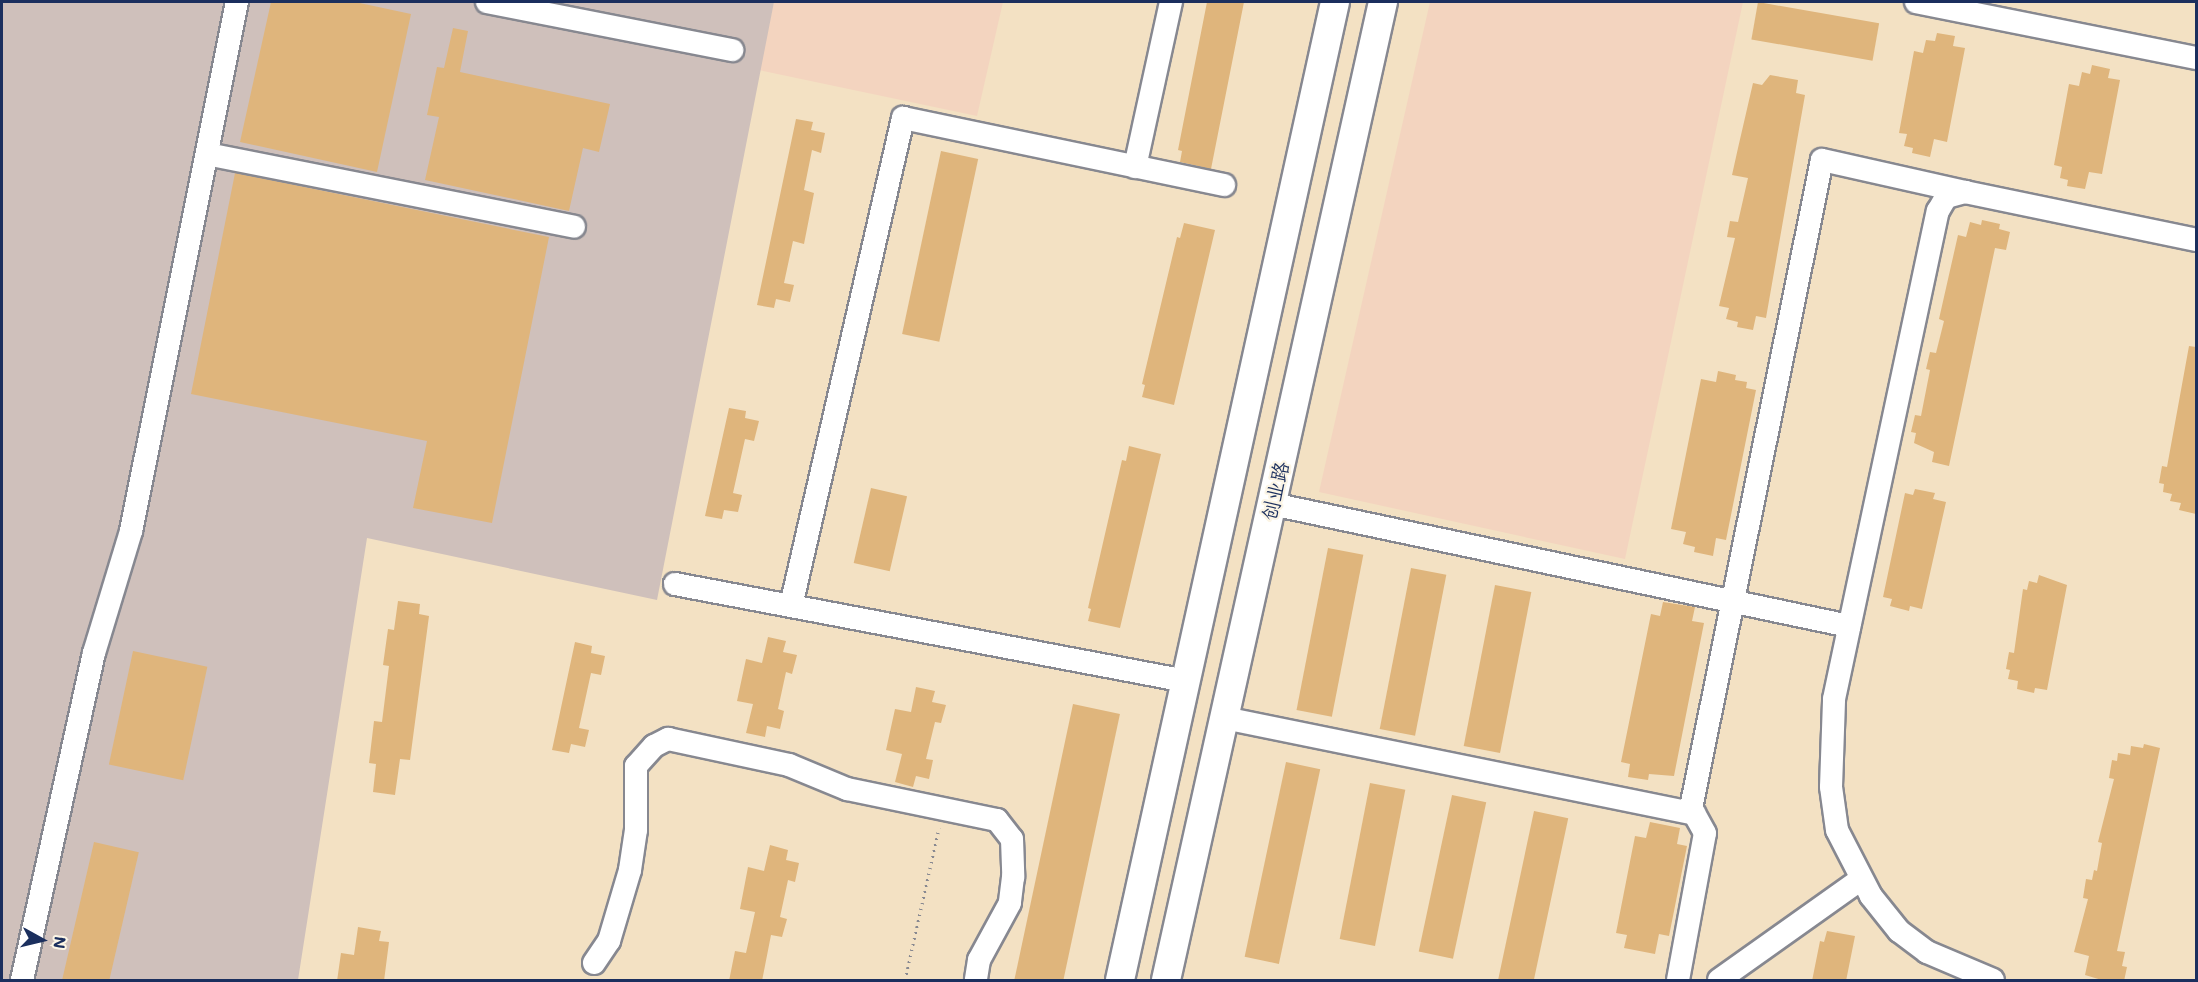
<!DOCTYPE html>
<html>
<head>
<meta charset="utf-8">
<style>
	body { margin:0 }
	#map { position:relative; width:2198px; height:982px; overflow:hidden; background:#f3e1c3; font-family:Mali,"LXGW WenKai TC",sans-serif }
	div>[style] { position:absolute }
	.built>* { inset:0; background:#f3d4bf }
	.industrial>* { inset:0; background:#cfc0bb }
	.building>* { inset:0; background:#dfb57c; transform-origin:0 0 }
	.path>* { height:3px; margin-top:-1.5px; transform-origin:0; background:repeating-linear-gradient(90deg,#878890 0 1.5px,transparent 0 6px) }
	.roads { filter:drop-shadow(2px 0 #878890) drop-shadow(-2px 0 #878890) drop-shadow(0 2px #878890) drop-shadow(0 -2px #878890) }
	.minor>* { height:22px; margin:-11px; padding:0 11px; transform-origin:11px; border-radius:11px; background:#fff }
	.major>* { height:28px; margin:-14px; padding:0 14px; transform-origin:14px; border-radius:14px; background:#fff }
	span { translate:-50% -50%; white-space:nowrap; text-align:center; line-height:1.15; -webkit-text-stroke:4.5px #fcf5e5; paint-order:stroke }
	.street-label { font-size:20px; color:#1b2f5e }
	.frame { position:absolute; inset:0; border:3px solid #1b2f5e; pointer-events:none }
	.north { position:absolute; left:12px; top:910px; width:60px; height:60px; -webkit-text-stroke:4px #fcf5e5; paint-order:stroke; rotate:98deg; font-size:16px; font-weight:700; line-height:24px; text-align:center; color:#1b2f5e }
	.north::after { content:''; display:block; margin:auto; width:21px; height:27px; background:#1b2f5e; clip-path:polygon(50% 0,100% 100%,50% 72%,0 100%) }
</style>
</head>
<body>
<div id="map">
	<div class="built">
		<div style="clip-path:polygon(774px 2px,1003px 2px,977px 116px,759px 70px)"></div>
		<div style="clip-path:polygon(1430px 2px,1743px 2px,1625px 559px,1319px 492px)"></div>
	</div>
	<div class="industrial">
		<div style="clip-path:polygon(2px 2px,774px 2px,657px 600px,367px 538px,298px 980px,2px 980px)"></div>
	</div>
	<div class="building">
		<div style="clip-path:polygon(271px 2px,355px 2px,411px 14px,377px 172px,240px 142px)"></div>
		<div style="clip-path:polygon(1207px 2px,1244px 2px,1211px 169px,1180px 162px,1182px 151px,1178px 150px)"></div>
		<div style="left:1758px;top:2px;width:123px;height:38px;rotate:10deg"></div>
		<div style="clip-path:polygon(453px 28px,468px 31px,460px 72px,610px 104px,599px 152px,583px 148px,569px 211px,425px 180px,439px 117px,427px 115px,437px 67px,444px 68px)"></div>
		<div style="clip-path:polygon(1937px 33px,1955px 36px,1953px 46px,1965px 48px,1947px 142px,1934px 139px,1930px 157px,1912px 153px,1913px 148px,1904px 146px,1907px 134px,1899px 133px,1914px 51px,1923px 53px,1926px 40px,1935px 41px)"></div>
		<div style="clip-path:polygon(2092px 65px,2110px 69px,2108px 78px,2120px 80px,2102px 174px,2089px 172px,2085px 189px,2067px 186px,2068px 180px,2060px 178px,2062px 167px,2054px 165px,2069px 84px,2079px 86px,2082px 72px,2090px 74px)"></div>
		<div style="clip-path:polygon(1770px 75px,1798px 80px,1796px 93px,1805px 95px,1766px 318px,1756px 316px,1753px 330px,1737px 327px,1738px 322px,1726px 319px,1729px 308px,1719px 306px,1735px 238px,1727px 237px,1730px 221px,1738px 222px,1748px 178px,1732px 175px,1738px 148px,1753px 83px,1762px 85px)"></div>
		<div style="clip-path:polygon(796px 119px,813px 122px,811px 130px,825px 133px,821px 153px,812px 150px,804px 190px,814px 193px,804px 244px,793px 241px,784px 283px,794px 285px,790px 302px,776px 299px,774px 308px,757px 305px)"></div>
		<div style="left:941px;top:151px;width:38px;height:187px;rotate:12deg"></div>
		<div style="clip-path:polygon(235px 173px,549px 237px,492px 523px,413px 508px,427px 441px,191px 394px)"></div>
		<div style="clip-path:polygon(1982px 220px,2000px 224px,1999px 229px,2010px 232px,2006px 250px,1995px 248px,1949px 466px,1932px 462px,1934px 452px,1914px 443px,1916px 433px,1911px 432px,1915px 415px,1921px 416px,1930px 370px,1926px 369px,1930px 352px,1936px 353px,1944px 321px,1939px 319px,1958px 235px,1966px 237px,1970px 222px,1981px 225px)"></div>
		<div style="clip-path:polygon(1184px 223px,1215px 230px,1174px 405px,1142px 397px,1145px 385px,1142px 384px,1177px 237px,1180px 238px)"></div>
		<div style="clip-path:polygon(2189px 346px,2196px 347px,2196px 514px,2179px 510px,2181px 503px,2170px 501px,2172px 494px,2163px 492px,2164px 484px,2159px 483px,2162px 466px,2167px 467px)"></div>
		<div style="clip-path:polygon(1718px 371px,1736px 375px,1735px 380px,1747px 382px,1746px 388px,1756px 390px,1726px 540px,1716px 538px,1713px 556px,1694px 552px,1695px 547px,1683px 544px,1686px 532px,1671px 529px,1701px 379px,1716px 382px)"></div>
		<div style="clip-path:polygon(729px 408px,746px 411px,745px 418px,759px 421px,754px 441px,745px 439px,733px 493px,742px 495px,738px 512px,724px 510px,722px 519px,705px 516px)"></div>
		<div style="clip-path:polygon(1129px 446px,1161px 454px,1120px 628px,1088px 621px,1091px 609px,1088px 608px,1122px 460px,1126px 461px)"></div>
		<div style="left:871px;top:488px;width:37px;height:77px;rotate:13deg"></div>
		<div style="clip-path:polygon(1915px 489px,1935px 493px,1933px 499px,1946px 502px,1922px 609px,1910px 606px,1909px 611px,1890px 606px,1892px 599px,1883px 597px,1905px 493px,1913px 495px)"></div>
		<div style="left:1328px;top:548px;width:36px;height:165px;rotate:11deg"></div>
		<div style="left:1411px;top:568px;width:36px;height:164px;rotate:11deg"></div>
		<div style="clip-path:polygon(2039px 575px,2067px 585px,2047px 690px,2035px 688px,2034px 693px,2017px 689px,2018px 681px,2008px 679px,2010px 670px,2006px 669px,2009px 652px,2014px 653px,2023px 589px,2027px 590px,2029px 581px,2037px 583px)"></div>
		<div style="left:1495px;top:585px;width:37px;height:164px;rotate:11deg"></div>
		<div style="clip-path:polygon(398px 601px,420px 604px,419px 614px,429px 616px,410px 760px,400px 759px,395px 795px,373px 792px,376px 764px,369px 763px,374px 721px,382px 722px,389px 666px,383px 665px,388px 629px,394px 630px)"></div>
		<div style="clip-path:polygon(1663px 602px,1695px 607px,1692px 621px,1704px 623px,1674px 776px,1649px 774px,1648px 780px,1628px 777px,1630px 764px,1621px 762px,1651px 614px,1660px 616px)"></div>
		<div style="clip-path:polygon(768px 637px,786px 641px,783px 652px,797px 655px,792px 674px,786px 672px,778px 709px,784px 711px,780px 729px,767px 726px,765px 737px,746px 733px,753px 704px,737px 701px,746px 659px,762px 663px)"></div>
		<div style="clip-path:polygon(575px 642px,592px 646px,591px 653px,605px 656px,601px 675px,591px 673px,579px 728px,589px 730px,585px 747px,571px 744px,569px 753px,552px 750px)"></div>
		<div style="left:133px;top:651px;width:76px;height:116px;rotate:12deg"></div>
		<div style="clip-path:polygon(916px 687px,935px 691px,932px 702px,946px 705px,941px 723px,935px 722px,926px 759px,933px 760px,929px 779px,916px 776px,913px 787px,895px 782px,902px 754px,886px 750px,895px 709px,911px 712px)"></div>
		<div style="left:1073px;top:704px;width:48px;height:284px;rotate:12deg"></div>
		<div style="clip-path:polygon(2144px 744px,2160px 748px,2117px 951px,2125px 952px,2122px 966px,2127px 967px,2124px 981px,2105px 981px,2085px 975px,2089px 956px,2074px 952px,2088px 899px,2083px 898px,2086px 879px,2092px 880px,2094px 870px,2097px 871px,2102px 843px,2098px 842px,2114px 779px,2109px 778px,2112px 760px,2117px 761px,2118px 753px,2130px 755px,2131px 746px,2143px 748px)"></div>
		<div style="left:1286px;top:762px;width:35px;height:199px;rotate:12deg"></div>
		<div style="left:1370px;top:783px;width:36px;height:159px;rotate:11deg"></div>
		<div style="left:1452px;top:795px;width:35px;height:160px;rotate:12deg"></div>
		<div style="left:1534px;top:811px;width:35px;height:173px;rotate:12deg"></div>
		<div style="clip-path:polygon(1650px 822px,1680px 828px,1677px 844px,1687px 846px,1669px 936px,1659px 934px,1655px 954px,1624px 948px,1627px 935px,1616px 933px,1635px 836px,1646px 838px)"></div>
		<div style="left:94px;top:842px;width:46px;height:142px;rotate:13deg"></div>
		<div style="clip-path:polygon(770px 845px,788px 850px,786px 860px,799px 863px,795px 882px,788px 880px,780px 917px,787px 919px,782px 937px,771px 935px,762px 981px,729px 981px,735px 951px,746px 953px,755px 912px,740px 909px,748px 867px,764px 871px)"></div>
		<div style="clip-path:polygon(358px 927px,381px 931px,379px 941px,389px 942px,384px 981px,337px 981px,341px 953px,354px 955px)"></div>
		<div style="clip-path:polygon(1827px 931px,1855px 936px,1846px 981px,1812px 981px,1820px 941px,1824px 942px)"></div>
	</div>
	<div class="path">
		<div style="left:905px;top:980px;width:156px;rotate:-77.4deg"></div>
	</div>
	<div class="roads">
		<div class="minor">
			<div style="left:487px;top:2px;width:250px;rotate:11.1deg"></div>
			<div style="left:1916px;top:2px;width:286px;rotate:11.3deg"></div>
			<div style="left:207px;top:154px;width:374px;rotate:11.2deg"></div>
			<div style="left:1135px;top:167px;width:169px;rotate:-77.7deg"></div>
			<div style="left:1272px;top:504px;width:590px;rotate:11.94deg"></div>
			<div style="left:675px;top:584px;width:520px;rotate:10.75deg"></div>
			<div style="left:791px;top:606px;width:501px;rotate:-77.07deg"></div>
			<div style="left:903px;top:118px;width:328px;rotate:11.8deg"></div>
			<div style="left:1224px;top:718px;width:480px;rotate:11.5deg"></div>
			<div style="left:594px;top:963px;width:27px;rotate:-56deg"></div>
			<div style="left:609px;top:941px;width:74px;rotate:-73.5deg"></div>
			<div style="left:630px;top:870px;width:40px;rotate:-81.5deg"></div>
			<div style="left:636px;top:830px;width:64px;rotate:-90deg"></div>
			<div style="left:636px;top:766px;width:27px;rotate:-48deg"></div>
			<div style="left:654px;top:746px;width:16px;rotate:-27deg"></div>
			<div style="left:668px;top:739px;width:124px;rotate:12.1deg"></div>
			<div style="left:789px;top:765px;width:63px;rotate:22.5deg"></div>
			<div style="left:847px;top:789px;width:153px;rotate:11.7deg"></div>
			<div style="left:997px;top:820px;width:24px;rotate:52deg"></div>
			<div style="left:1012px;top:839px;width:38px;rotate:88deg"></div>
			<div style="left:1013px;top:877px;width:26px;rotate:97deg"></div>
			<div style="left:1010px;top:903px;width:65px;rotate:118.5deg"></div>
			<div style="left:979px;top:960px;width:20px;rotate:99deg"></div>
			<div style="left:22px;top:980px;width:335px;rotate:-77.6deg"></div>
			<div style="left:94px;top:653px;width:127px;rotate:-73.1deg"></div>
			<div style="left:131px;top:531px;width:540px;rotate:-78.67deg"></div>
			<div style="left:1678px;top:980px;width:149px;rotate:-79.6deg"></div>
			<div style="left:1705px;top:833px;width:29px;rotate:-119deg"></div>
			<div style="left:1691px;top:808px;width:661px;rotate:-78.57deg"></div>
			<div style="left:1822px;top:160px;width:147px;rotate:12.6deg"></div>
			<div style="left:1719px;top:980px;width:174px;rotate:-35.4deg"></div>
			<div style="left:1993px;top:980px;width:72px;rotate:-157deg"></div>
			<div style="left:1927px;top:952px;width:35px;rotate:-143deg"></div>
			<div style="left:1899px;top:931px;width:45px;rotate:-128.7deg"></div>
			<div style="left:1871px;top:896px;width:74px;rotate:-117.3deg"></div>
			<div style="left:1837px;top:830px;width:43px;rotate:-97.9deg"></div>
			<div style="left:1831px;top:787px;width:88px;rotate:-88deg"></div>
			<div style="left:1834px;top:699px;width:499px;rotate:-78deg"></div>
			<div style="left:1938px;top:211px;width:16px;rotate:-60deg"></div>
			<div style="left:1946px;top:197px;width:20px;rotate:-15deg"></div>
			<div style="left:1965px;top:192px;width:236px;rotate:11.7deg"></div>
		</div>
		<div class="major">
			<div style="left:1120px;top:980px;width:1001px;rotate:-77.6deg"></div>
			<div style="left:1166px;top:980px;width:1002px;rotate:-77.49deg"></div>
		</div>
	</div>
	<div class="street-label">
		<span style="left:1275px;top:491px;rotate:-77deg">创业路</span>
	</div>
	<div class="frame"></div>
	<div class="north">N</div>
</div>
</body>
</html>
